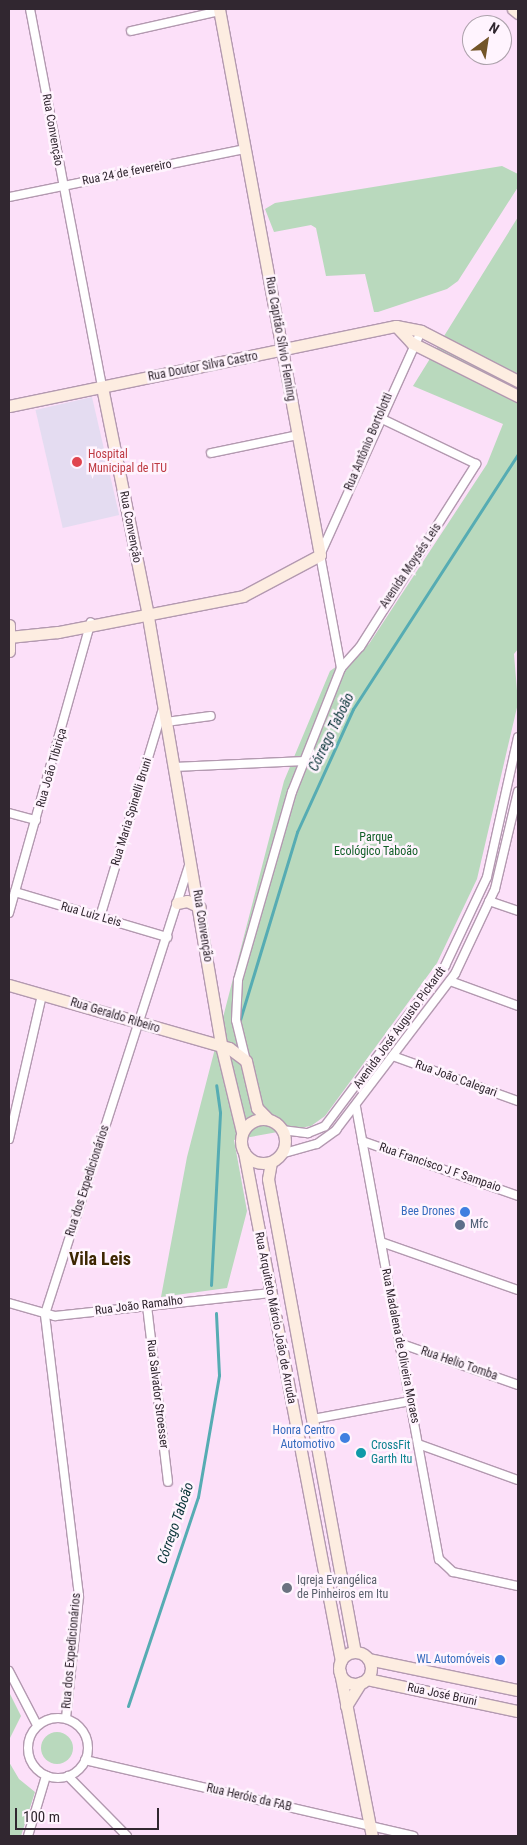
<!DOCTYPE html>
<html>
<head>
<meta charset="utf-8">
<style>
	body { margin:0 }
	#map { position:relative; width:527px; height:1845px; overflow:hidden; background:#fce0f9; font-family:"Roboto Condensed",sans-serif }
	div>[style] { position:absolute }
	.medical>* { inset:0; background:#e4dcf1; transform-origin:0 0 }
	.green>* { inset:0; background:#b9d9bd }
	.round { border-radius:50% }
	.stream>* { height:3px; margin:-1.5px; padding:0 1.5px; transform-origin:1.5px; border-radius:1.5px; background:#56acb3 }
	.roads { filter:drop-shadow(1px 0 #b399b0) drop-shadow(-1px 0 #b399b0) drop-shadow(0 1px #b399b0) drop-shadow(0 -1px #b399b0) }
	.street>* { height:8px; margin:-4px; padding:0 4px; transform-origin:4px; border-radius:4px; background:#fff }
	.street>.ring { margin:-4px; padding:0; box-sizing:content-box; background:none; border:8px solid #fff; border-radius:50% }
	.secondary>* { height:11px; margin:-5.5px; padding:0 5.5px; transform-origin:5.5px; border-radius:5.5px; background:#fdede1 }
	.secondary>.ring { margin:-5.5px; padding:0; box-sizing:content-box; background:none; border:11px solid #fdede1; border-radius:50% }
	.dots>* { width:14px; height:14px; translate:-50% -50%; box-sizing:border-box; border:2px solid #fff4fe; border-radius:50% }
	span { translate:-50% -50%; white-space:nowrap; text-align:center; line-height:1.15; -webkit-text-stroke:5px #fff4fe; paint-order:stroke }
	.street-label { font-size:12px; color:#312730 }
	.health-label { font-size:12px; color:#be3a42 }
	.left { translate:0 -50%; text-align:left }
	.park-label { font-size:12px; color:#115f27 }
	.shop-label { font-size:12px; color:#366cbe }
	.right { translate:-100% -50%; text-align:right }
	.service-label { font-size:12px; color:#4e5e75 }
	.culture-label { font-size:12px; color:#0d838f }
	.worship-label { font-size:12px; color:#5b616d }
	.water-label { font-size:14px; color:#083337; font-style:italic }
	.district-label { font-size:18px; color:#3c2601; font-weight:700 }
	.frame { position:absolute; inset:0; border:10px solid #312730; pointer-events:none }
	.north { position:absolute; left:462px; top:15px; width:50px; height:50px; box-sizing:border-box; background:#fff4fe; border:1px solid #ada2ac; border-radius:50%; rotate:31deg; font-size:14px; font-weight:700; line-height:20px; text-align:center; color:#312730 }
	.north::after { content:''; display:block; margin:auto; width:18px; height:22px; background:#735529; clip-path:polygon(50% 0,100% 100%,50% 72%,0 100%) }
	.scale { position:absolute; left:15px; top:1808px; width:144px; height:22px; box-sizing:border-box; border:2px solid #312730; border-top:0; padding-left:6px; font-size:15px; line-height:18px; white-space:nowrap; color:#312730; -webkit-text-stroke:4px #fff4fe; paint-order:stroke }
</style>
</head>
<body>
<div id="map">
	<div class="medical">
		<div style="left:92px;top:397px;width:121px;height:58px;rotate:77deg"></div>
	</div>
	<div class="green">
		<div style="clip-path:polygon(502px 166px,518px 174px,518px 187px,458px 281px,447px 289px,378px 312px,374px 312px,365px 274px,326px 276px,316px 228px,311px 225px,274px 232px,265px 209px,275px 203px)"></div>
		<div style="clip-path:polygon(518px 217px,518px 649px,514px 654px,518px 703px,477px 879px,437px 963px,325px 1116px,311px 1126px,234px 1140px,247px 1211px,227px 1288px,161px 1297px,187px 1157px,284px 781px,330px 671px,369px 644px,487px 464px,503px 424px,413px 386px)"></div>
		<div style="clip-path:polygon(9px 1692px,21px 1716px,9px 1740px)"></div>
		<div class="round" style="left:41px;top:1732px;width:32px;height:32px"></div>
		<div style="clip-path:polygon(9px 1762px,19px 1779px,35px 1792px,21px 1836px,9px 1836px)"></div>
	</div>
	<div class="stream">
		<div style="left:239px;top:1023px;width:200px;rotate:-73.1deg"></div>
		<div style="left:297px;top:832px;width:135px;rotate:-65.5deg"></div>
		<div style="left:353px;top:709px;width:304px;rotate:-57.1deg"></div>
		<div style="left:211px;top:1285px;width:173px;rotate:-87deg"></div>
		<div style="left:220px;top:1112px;width:27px;rotate:-98deg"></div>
		<div style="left:128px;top:1706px;width:220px;rotate:-71.5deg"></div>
		<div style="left:198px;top:1497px;width:124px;rotate:-80.2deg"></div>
		<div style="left:219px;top:1375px;width:62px;rotate:-92.8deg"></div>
	</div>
	<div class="roads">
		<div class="street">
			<div style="left:30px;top:9px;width:385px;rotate:79.2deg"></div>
			<div style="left:131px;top:31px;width:91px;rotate:-12.7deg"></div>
			<div style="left:9px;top:197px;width:241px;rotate:-11.5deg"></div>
			<div style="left:211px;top:453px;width:89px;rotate:-11.7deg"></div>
			<div style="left:341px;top:668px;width:28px;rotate:-48deg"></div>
			<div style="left:360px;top:647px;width:217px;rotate:-57.6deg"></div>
			<div style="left:476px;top:464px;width:106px;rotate:-154.4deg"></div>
			<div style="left:166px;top:722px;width:45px;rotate:-7.6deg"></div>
			<div style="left:174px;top:767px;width:131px;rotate:-2.6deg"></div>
			<div style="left:9px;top:813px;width:28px;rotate:15deg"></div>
			<div style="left:15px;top:892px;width:159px;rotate:16.5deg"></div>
			<div style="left:489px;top:901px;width:31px;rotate:19deg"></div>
			<div style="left:9px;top:913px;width:302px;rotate:-74.3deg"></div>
			<div style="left:100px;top:917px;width:215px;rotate:-73.2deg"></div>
			<div style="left:450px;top:981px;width:72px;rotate:20.2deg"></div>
			<div style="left:393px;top:1056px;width:133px;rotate:19.8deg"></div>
			<div style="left:246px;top:1061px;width:42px;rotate:-103.7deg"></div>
			<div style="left:236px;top:1020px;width:40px;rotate:-87.1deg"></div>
			<div style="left:238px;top:980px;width:196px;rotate:-74deg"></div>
			<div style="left:292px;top:792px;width:133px;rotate:-68.4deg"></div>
			<div style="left:341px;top:668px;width:115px;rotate:-100.5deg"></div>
			<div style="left:320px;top:555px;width:246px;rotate:-65.7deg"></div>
			<div style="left:356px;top:1107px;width:460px;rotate:79.6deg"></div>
			<div style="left:439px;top:1559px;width:19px;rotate:43deg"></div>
			<div style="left:453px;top:1572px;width:66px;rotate:12.2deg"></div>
			<div style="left:282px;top:1130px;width:26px;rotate:7deg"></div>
			<div style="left:308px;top:1133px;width:18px;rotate:-22deg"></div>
			<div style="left:325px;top:1126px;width:200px;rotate:-53.1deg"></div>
			<div style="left:445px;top:966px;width:98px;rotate:-64.7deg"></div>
			<div style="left:487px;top:877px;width:143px;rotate:-77.5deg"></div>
			<div style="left:9px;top:1139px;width:148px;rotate:-77.1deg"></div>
			<div style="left:362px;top:1141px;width:165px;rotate:19.4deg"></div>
			<div style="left:281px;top:1154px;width:37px;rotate:-16deg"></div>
			<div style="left:317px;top:1144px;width:24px;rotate:-36deg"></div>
			<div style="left:336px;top:1130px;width:196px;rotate:-52.7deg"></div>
			<div style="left:455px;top:974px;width:94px;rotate:-64.8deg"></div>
			<div style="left:495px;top:889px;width:100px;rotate:-76.7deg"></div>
			<div style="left:381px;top:1242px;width:145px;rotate:19.3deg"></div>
			<div style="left:9px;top:1303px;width:48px;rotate:15.8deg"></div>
			<div style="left:55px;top:1316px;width:217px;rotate:-6.1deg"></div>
			<div style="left:147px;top:1306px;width:177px;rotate:83.2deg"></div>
			<div style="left:399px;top:1343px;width:126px;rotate:19.4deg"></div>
			<div style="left:313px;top:1419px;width:99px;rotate:-10.5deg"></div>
			<div style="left:418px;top:1444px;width:106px;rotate:19.8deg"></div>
			<div style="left:9px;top:1671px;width:61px;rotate:62.6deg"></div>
			<div class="ring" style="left:28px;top:1718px;width:52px;height:52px"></div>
			<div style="left:66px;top:1718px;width:123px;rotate:-83.9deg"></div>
			<div style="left:79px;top:1596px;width:284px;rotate:-96.9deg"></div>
			<div style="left:45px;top:1314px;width:471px;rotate:-72.2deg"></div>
			<div style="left:85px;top:1760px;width:337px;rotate:13deg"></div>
			<div style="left:68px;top:1776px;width:84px;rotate:45.5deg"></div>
			<div style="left:28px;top:1836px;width:63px;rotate:-73.3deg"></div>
		</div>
		<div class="secondary">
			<div style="left:513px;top:9px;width:6px;rotate:39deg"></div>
			<div style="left:396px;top:326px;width:23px;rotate:47deg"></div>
			<div style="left:412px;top:343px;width:119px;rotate:26.6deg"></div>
			<div style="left:102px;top:387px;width:228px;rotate:78.6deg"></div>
			<div style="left:147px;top:611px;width:440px;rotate:80.3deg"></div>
			<div style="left:221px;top:1045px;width:89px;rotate:76.4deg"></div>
			<div style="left:9px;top:406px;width:395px;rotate:-11.7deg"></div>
			<div style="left:396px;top:326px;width:25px;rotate:11deg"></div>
			<div style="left:421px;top:331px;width:109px;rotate:27.3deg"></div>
			<div style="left:9px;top:625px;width:26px;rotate:90deg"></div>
			<div style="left:9px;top:637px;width:49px;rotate:-5.8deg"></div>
			<div style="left:58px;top:632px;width:188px;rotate:-11deg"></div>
			<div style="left:243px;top:596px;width:87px;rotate:-28deg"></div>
			<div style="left:320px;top:555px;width:555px;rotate:-100.48deg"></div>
			<div style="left:177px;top:903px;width:10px;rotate:-11deg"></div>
			<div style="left:187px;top:901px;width:14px;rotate:25deg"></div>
			<div style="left:9px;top:985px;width:229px;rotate:16deg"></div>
			<div style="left:229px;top:1048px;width:21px;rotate:37deg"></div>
			<div style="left:246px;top:1061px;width:48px;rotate:76.8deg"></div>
			<div style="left:257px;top:1108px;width:16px;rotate:45deg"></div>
			<div class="ring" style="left:241px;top:1119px;width:33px;height:33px"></div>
			<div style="left:244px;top:1152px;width:518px;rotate:79.21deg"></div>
			<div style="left:271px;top:1162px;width:17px;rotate:100deg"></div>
			<div style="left:268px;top:1179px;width:481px;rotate:79.6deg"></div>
			<div class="ring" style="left:339px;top:1652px;width:21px;height:21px"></div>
			<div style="left:368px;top:1659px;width:153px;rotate:11.7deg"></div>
			<div style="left:340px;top:1672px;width:167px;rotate:79deg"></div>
			<div style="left:367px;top:1679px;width:154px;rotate:12deg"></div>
			<div style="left:346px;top:1706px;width:28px;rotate:-58deg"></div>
		</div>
	</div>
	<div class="dots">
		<div style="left:77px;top:462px;background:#e0444e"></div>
		<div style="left:465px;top:1212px;background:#3f7fe0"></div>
		<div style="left:460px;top:1225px;background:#5c6f8a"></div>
		<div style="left:345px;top:1438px;background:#3f7fe0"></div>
		<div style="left:361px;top:1453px;background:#0f9aa8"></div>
		<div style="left:287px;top:1588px;background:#6b7280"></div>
		<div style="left:500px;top:1660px;background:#3f7fe0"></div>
	</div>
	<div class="street-label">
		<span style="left:52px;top:130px;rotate:80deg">Rua Convenção</span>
		<span style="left:127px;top:173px;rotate:-11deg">Rua 24 de fevereiro</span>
		<span style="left:280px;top:339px;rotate:80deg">Rua Capitão Sílvio Fleming</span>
		<span style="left:203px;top:367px;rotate:-11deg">Rua Doutor Silva Castro</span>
		<span style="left:369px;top:442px;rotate:-67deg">Rua Antônio Bortolotti</span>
		<span style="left:130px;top:527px;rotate:79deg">Rua Convenção</span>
		<span style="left:411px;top:566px;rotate:-56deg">Avenida Moysés Leis</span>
		<span style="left:52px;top:768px;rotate:-74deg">Rua João Tibiriça</span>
		<span style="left:132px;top:812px;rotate:-73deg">Rua Maria Spinelli Bruni</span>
		<span style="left:91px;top:915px;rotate:16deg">Rua Luiz Leis</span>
		<span style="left:202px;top:926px;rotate:81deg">Rua Convenção</span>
		<span style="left:115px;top:1016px;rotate:17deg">Rua Geraldo Ribeiro</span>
		<span style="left:400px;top:1028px;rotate:-54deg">Avenida José Augusto Pickardt</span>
		<span style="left:456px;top:1079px;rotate:20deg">Rua João Calegari</span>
		<span style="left:440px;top:1168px;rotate:19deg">Rua Francisco J F Sampaio</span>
		<span style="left:88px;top:1181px;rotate:-72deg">Rua dos Expedicionários</span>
		<span style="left:139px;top:1306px;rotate:-7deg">Rua João Ramalho</span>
		<span style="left:275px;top:1318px;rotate:79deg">Rua Arquiteto Márcio João de Arruda</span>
		<span style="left:400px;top:1346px;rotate:79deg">Rua Madalena de Oliveira Moraes</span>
		<span style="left:459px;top:1364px;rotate:19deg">Rua Helio Tomba</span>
		<span style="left:157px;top:1394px;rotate:83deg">Rua Salvador Stroesser</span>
		<span style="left:72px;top:1651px;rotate:-85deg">Rua dos Expedicionários</span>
		<span style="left:442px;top:1695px;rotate:12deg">Rua José Bruni</span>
		<span style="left:249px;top:1798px;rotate:13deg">Rua Heróis da FAB</span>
	</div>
	<div class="health-label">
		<span class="left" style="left:88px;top:462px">Hospital<br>Municipal de ITU</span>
	</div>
	<div class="park-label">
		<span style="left:376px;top:845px">Parque<br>Ecológico Taboão</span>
	</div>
	<div class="shop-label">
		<span class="right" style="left:455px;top:1212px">Bee Drones</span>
		<span class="right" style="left:335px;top:1438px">Honra Centro<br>Automotivo</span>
		<span class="right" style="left:490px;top:1660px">WL Automóveis</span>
	</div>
	<div class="service-label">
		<span class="left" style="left:470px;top:1225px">Mfc</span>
	</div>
	<div class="culture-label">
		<span class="left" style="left:371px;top:1453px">CrossFit<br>Garth Itu</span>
	</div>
	<div class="worship-label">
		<span class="left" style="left:297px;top:1588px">Igreja Evangélica<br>de Pinheiros em Itu</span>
	</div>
	<div class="water-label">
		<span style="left:331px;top:732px;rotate:-64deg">Córrego Taboão</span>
		<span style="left:175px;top:1523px;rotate:-71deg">Córrego Taboão</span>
	</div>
	<div class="district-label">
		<span style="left:100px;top:1259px">Vila Leis</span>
	</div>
	<div class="frame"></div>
	<div class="north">N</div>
	<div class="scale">100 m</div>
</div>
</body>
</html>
